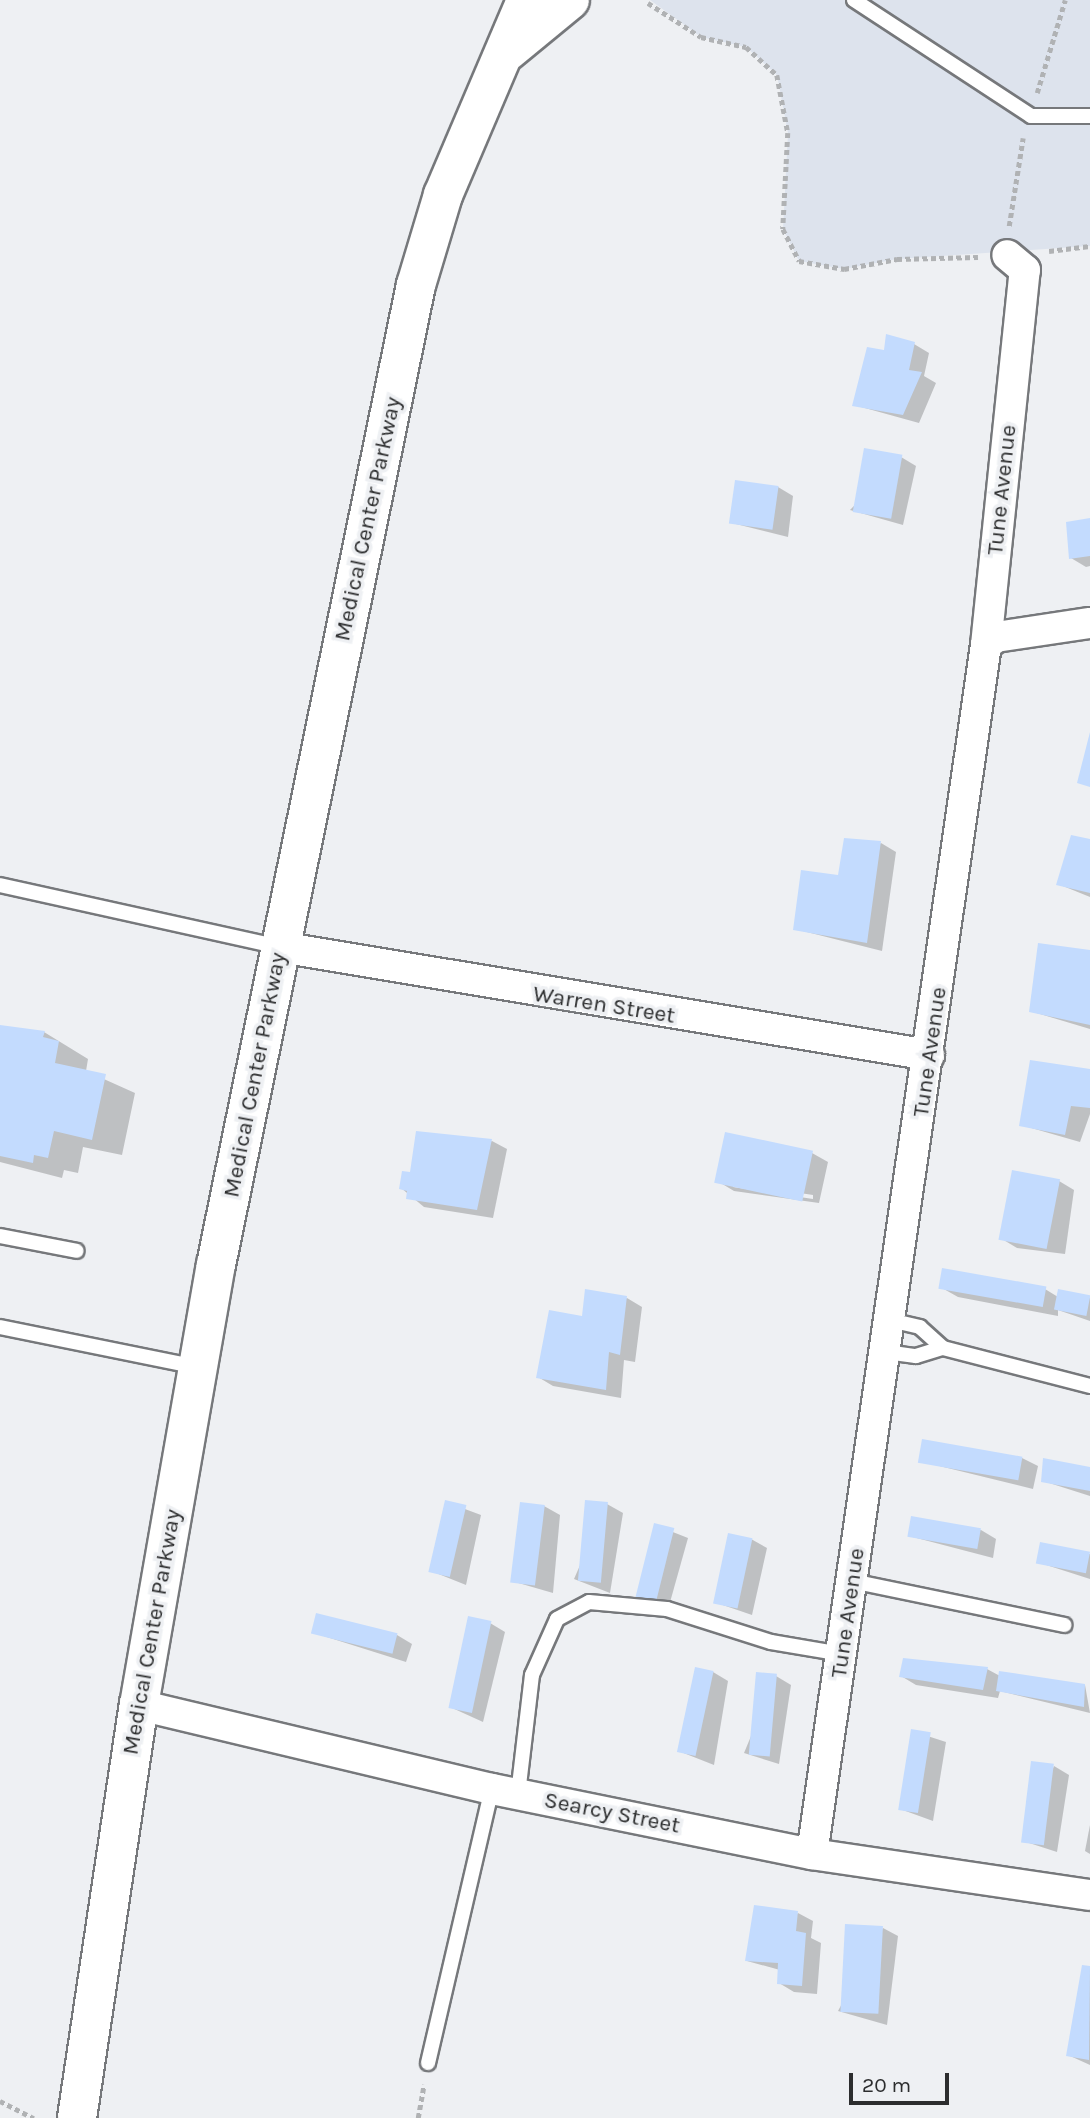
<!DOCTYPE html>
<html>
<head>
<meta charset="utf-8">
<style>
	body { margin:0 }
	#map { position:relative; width:1090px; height:2118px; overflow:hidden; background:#eef0f3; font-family:Karla,sans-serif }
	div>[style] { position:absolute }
	.built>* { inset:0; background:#dde3ed }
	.shadow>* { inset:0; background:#0003 }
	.building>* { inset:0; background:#c3dbfe; transform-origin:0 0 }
	.path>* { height:4.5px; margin-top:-2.25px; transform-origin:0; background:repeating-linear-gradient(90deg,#b0b2b4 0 5px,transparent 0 8.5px) }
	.roads { filter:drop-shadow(2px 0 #76787b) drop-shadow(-2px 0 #76787b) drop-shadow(0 2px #76787b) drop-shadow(0 -2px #76787b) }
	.service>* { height:14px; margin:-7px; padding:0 7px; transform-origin:7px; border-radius:7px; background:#fff }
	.minor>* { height:30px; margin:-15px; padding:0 15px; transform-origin:15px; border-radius:15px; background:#fff }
	.secondary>* { height:38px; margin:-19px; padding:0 19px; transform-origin:19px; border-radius:19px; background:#fff }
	span { translate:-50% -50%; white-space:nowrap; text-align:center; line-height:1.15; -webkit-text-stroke:7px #eef0f3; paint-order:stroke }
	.street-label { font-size:23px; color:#2c2d2e }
	.scale { position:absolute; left:849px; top:2073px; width:100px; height:32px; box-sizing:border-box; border:4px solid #2c2d2e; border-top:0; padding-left:9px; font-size:21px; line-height:24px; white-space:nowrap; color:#2c2d2e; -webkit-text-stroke:5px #eef0f3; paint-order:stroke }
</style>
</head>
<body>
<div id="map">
	<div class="built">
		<div style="clip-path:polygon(650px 0,1090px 0,1090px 246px,897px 259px,844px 269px,799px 261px,783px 229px,788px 133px,777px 75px,746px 47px,701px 37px)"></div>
	</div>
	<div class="shadow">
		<div style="clip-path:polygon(914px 344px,929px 353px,924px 376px,936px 383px,919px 423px,854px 405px,885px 352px)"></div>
		<div style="clip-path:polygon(901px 457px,916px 466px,903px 525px,850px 510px)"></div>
		<div style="clip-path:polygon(778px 487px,793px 496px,788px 537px,732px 523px)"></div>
		<div style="clip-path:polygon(1090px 519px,1090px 566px,1086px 567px,1071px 558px)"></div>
		<div style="clip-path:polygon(1090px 841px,1090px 897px,1058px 884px)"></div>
		<div style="clip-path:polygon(881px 843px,896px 852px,882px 951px,795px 929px,839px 877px)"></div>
		<div style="clip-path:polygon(1090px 952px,1090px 1029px,1030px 1011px)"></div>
		<div style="clip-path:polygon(0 1026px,44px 1032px,88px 1059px,86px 1071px,135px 1093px,122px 1155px,83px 1147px,78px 1173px,64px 1170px,62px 1178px,0 1162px)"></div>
		<div style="clip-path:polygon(1090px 1071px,1090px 1114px,1080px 1142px,1021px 1125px)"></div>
		<div style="clip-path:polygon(492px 1141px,507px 1149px,493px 1218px,424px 1207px,401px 1188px,412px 1174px)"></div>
		<div style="clip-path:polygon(evenodd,812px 1153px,828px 1162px,819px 1203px,734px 1191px,719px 1182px,812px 1153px,733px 1183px,813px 1195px,813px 1199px,733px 1187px,733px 1183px)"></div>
		<div style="clip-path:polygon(1059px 1181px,1074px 1190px,1065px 1254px,1017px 1248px,1002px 1239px)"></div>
		<div style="clip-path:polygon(942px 1288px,1045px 1289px,1058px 1297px,1090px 1297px,1090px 1321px,1058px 1310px,1058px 1316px,958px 1297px)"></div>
		<div style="clip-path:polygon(627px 1298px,642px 1307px,635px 1362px,624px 1360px,621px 1398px,553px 1386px,538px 1377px,583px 1318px)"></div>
		<div style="clip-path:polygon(1022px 1458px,1038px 1466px,1033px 1489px,919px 1461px)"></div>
		<div style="clip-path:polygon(1090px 1469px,1090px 1496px,1043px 1481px)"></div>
		<div style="clip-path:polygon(446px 1502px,481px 1515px,466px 1585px,431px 1571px)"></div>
		<div style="clip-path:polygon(607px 1504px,623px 1513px,610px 1593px,574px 1579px)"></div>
		<div style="clip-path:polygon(544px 1506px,560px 1515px,553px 1593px,515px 1582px)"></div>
		<div style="clip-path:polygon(655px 1525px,688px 1538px,667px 1613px,651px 1608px)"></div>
		<div style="clip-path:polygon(981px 1530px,996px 1539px,993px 1558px,909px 1536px)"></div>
		<div style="clip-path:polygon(751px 1539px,767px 1548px,752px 1615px,714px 1602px)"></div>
		<div style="clip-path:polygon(1090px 1554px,1090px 1579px,1037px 1562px)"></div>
		<div style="clip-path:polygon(490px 1623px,505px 1632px,483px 1722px,450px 1707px)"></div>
		<div style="clip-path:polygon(311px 1632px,397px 1635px,412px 1644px,406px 1662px)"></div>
		<div style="clip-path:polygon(987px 1669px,1000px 1676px,1085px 1685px,1090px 1713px,1000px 1691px,998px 1698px,916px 1685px,901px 1676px)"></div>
		<div style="clip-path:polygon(713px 1672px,728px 1681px,714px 1765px,681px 1752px)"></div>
		<div style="clip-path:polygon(776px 1676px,791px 1685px,779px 1764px,744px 1753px)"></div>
		<div style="clip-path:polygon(912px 1731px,946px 1742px,933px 1821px,900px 1809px)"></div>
		<div style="clip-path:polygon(1054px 1766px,1069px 1775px,1057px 1852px,1023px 1841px)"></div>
		<div style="clip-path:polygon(1090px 1825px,1090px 1854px,1085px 1851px)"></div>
		<div style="clip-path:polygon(798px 1913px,813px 1921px,811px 1938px,821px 1943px,817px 1994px,794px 1992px,779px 1983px,780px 1970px,747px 1961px)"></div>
		<div style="clip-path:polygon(883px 1928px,898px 1936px,887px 2025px,838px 2011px)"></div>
		<div style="clip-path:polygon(1083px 1967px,1090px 1968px,1090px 2065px,1068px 2055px)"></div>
	</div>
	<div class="building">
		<div style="clip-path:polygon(886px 334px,915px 342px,909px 370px,922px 372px,903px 415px,852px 406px,867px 347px,884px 350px)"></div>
		<div style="left:864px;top:448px;width:39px;height:65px;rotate:10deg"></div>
		<div style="left:735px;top:480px;width:44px;height:44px;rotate:8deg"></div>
		<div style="clip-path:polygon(1090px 518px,1090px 556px,1069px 559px,1066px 522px)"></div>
		<div style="clip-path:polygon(1090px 732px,1090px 787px,1077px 783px)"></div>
		<div style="clip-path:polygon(1071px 835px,1090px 839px,1090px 893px,1056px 885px)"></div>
		<div style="clip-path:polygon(844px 838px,881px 841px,867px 943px,793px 930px,801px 870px,838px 875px)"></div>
		<div style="clip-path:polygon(1038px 943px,1090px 950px,1090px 1025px,1029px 1012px)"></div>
		<div style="clip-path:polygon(0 1025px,45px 1031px,43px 1037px,59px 1041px,55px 1063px,106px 1074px,92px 1140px,54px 1131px,48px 1158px,34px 1155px,33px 1163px,0 1156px)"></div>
		<div style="clip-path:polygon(1030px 1060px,1090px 1069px,1090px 1108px,1071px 1106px,1065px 1135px,1019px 1126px)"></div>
		<div style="clip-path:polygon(416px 1131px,492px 1139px,477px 1210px,406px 1199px,407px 1191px,399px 1189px,402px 1171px,410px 1172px)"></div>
		<div style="left:725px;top:1132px;width:90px;height:52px;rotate:12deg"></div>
		<div style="left:1012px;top:1170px;width:49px;height:71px;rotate:11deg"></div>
		<div style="left:942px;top:1268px;width:106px;height:21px;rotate:10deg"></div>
		<div style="clip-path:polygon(585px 1289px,627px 1296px,620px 1355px,609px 1352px,606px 1390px,536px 1378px,549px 1310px,582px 1316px)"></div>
		<div style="left:1058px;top:1289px;width:33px;height:21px;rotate:11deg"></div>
		<div style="left:922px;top:1439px;width:102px;height:24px;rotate:10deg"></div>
		<div style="clip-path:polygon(1043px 1458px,1090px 1467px,1090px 1491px,1041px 1482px)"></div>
		<div style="left:445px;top:1500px;width:22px;height:74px;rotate:13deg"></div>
		<div style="left:585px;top:1500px;width:23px;height:81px;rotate:5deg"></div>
		<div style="left:520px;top:1502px;width:25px;height:81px;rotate:7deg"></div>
		<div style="left:911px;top:1516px;width:71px;height:21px;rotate:10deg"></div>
		<div style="left:654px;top:1523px;width:21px;height:80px;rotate:14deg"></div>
		<div style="left:728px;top:1533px;width:25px;height:72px;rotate:12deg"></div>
		<div style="left:1040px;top:1542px;width:51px;height:22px;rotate:11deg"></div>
		<div style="left:316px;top:1613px;width:84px;height:21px;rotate:14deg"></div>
		<div style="left:468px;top:1616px;width:24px;height:94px;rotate:12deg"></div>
		<div style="clip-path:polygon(903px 1658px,988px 1667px,983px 1690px,899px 1677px)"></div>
		<div style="left:695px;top:1667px;width:19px;height:87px;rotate:12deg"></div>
		<div style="clip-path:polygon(999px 1671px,1085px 1684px,1084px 1707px,996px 1691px)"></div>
		<div style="left:756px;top:1672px;width:21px;height:83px;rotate:5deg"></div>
		<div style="left:911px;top:1729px;width:20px;height:82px;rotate:9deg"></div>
		<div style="left:1031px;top:1761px;width:23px;height:82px;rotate:7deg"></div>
		<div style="clip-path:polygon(754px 1905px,798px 1911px,796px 1931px,806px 1933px,802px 1986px,777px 1984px,778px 1963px,745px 1961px)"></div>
		<div style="left:845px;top:1924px;width:38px;height:88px;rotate:3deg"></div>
		<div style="clip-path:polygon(1082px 1965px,1090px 1966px,1089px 2060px,1066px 2056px)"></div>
	</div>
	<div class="path">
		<div style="left:648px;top:3px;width:63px;rotate:32.7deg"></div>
		<div style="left:701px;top:37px;width:46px;rotate:12.5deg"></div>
		<div style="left:746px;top:47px;width:42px;rotate:42.1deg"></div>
		<div style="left:777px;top:75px;width:59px;rotate:79.3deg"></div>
		<div style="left:788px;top:133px;width:96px;rotate:93deg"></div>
		<div style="left:783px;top:229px;width:36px;rotate:63deg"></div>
		<div style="left:799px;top:261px;width:46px;rotate:10.1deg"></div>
		<div style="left:844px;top:269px;width:54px;rotate:-10.7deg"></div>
		<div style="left:897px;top:259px;width:81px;rotate:-1.4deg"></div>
		<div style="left:1037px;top:93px;width:97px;rotate:-73.2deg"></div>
		<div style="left:1009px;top:226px;width:89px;rotate:-81deg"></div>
		<div style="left:1049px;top:251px;width:41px;rotate:-7deg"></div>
		<div style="left:0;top:2101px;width:38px;rotate:27deg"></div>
		<div style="left:418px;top:2118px;width:34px;rotate:-80deg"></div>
	</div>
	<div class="roads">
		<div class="service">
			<div style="left:854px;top:0;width:212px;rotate:33.2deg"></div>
			<div style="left:1031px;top:116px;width:59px"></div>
			<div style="left:0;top:885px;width:286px;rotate:12.5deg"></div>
			<div style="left:0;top:1236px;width:78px;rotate:11deg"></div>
			<div style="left:0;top:1327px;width:201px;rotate:11.5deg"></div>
			<div style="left:943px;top:1348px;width:152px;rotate:14.5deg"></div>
			<div style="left:886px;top:1352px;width:30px;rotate:8deg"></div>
			<div style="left:916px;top:1356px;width:28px;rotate:-17deg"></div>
			<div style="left:943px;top:1348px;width:31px;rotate:-138deg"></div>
			<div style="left:920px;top:1327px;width:31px;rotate:-167deg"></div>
			<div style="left:852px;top:1581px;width:217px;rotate:11.7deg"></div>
			<div style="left:518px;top:1794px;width:120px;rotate:-83.3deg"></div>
			<div style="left:532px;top:1675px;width:61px;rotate:-65.9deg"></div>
			<div style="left:557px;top:1619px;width:36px;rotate:-28deg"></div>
			<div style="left:589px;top:1602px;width:78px;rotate:5.1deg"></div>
			<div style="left:667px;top:1609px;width:109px;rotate:17.6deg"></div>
			<div style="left:771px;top:1642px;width:71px;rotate:9.7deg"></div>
			<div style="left:428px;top:2063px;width:281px;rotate:-76.9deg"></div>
		</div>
		<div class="minor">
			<div style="left:986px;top:645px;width:13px;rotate:-39deg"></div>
			<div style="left:996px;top:637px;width:95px;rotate:-8.5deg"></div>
			<div style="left:280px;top:947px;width:658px;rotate:9.45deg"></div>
			<div style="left:139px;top:1705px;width:363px;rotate:13.4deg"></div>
			<div style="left:492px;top:1789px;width:327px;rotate:11.5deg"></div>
			<div style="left:812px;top:1854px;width:281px;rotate:8.4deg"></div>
			<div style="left:812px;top:1854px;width:1221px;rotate:-81.81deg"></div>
			<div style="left:986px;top:645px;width:377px;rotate:-84.1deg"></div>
			<div style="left:1025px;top:270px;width:23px;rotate:-140deg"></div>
		</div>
		<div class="secondary">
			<div style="left:508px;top:51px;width:80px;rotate:-39.4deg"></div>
			<div style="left:77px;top:2118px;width:418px;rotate:-81.5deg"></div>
			<div style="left:139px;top:1705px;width:447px;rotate:-80.1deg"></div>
			<div style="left:216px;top:1265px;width:1000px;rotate:-78.47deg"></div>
			<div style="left:416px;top:285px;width:94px;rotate:-73.3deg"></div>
			<div style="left:443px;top:195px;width:212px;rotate:-66.9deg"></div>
		</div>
	</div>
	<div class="street-label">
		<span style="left:1002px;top:490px;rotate:-84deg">Tune Avenue</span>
		<span style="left:368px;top:519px;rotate:-78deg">Medical Center Parkway</span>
		<span style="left:604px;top:1005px;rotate:9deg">Warren Street</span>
		<span style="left:930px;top:1052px;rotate:-82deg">Tune Avenue</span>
		<span style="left:255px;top:1075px;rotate:-79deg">Medical Center Parkway</span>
		<span style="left:848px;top:1613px;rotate:-82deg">Tune Avenue</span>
		<span style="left:152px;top:1632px;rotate:-80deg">Medical Center Parkway</span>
		<span style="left:612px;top:1813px;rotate:11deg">Searcy Street</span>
	</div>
	<div class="scale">20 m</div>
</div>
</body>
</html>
